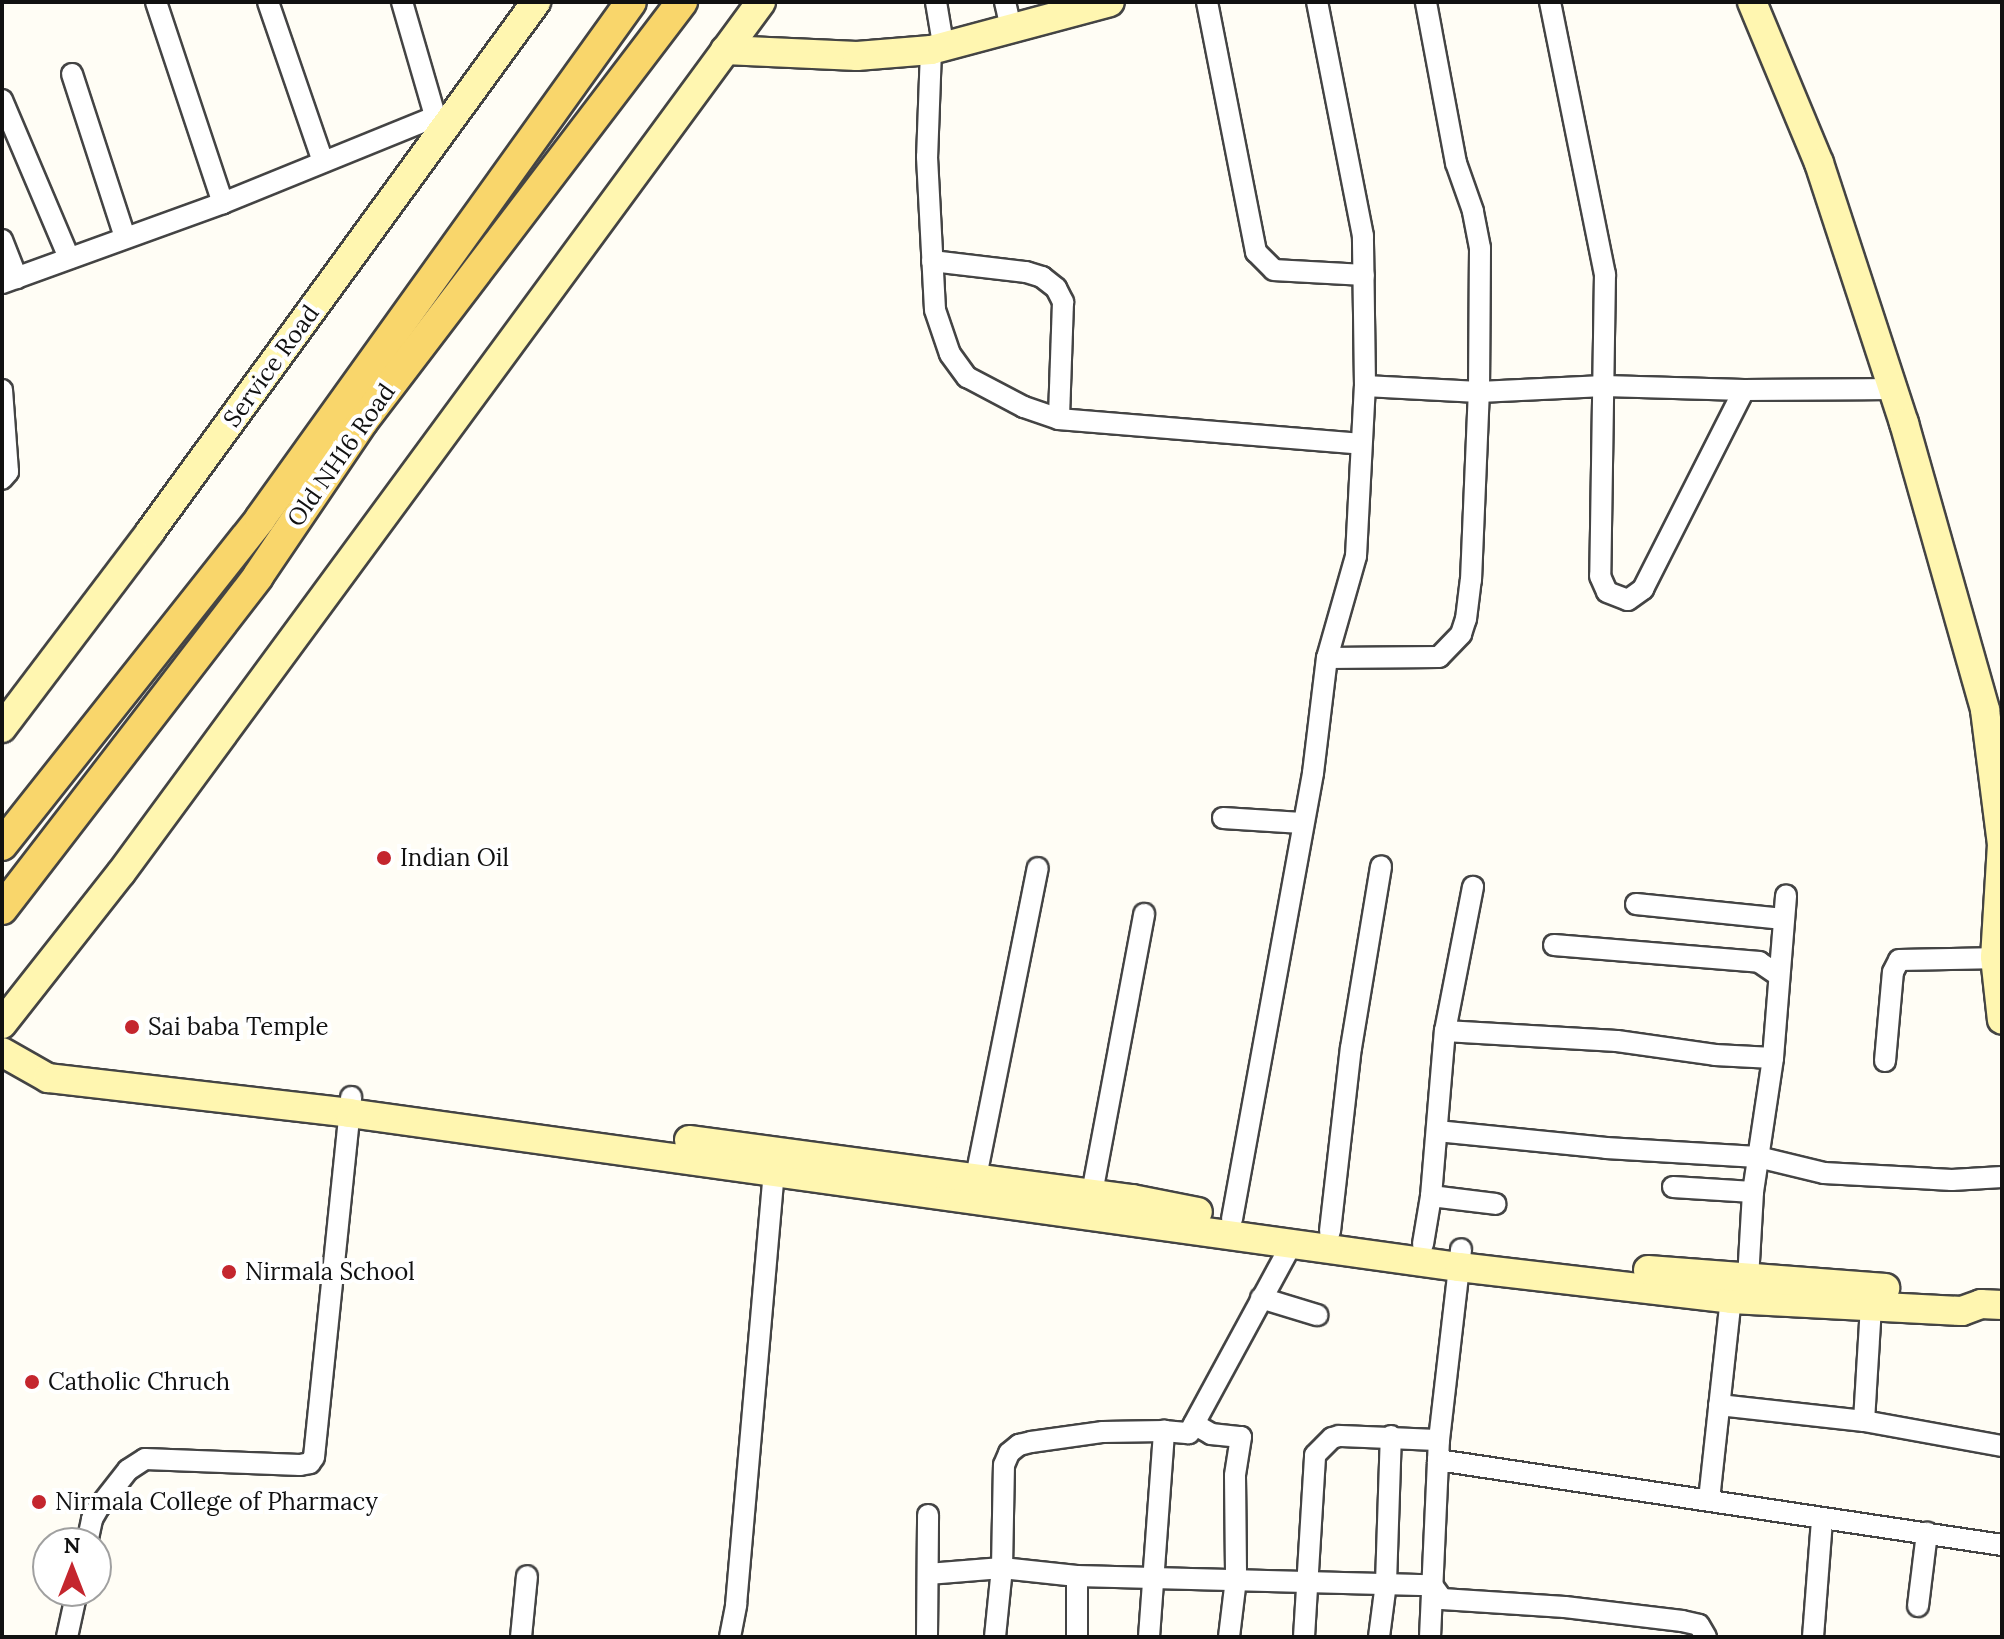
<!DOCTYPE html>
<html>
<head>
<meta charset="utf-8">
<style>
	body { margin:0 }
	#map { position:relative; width:2004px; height:1639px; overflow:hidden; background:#fffdf5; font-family:Lora,serif }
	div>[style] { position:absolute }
	.roads { filter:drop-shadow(2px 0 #444) drop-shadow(-2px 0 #444) drop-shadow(0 2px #444) drop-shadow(0 -2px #444) }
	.street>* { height:20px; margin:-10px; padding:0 10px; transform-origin:10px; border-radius:10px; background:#fff }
	.secondary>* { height:28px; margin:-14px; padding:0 14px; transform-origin:14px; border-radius:14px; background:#fff6b0 }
	.primary>* { height:30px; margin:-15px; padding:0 15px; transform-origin:15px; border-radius:15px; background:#f9d66b }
	.dots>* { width:22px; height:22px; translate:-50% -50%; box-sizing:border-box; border:4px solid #fff; border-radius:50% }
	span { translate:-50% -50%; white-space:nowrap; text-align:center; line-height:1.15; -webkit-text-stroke:8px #fff; paint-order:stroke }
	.street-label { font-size:24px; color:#111 }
	.poi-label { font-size:24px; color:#111 }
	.left { translate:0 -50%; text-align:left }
	.frame { position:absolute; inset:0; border:4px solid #111; pointer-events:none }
	.north { position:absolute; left:32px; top:1527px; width:80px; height:80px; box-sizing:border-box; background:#fff; border:2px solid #a0a0a0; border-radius:50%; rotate:0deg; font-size:22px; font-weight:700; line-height:32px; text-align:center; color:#111 }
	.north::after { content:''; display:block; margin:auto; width:28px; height:36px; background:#c4262e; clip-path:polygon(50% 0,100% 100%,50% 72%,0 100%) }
</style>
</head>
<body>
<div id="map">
	<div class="roads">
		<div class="street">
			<div style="left:156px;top:2px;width:212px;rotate:71.6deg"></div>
			<div style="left:268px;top:2px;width:169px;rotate:71deg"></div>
			<div style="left:402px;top:2px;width:132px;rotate:73.8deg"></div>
			<div style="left:936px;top:2px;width:43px;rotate:80.5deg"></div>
			<div style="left:1005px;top:2px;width:28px;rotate:77deg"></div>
			<div style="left:1207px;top:2px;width:255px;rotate:78.9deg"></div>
			<div style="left:1256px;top:252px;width:25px;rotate:45deg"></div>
			<div style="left:1274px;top:270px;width:90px;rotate:3.2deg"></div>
			<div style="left:1550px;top:2px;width:278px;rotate:78.6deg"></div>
			<div style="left:1605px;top:274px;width:302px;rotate:90.9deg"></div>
			<div style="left:1600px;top:576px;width:17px;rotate:66deg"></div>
			<div style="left:1607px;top:592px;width:22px;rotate:21deg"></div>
			<div style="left:1628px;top:600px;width:19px;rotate:-36deg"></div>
			<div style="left:1643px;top:589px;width:223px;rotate:-63.1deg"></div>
			<div style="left:931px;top:50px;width:107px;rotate:92.1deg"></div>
			<div style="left:927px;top:157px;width:153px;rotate:87deg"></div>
			<div style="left:935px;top:310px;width:46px;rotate:71.2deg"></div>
			<div style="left:950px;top:354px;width:29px;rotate:54deg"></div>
			<div style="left:967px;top:377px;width:64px;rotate:27.8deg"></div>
			<div style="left:1024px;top:407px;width:37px;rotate:19deg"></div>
			<div style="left:1059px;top:419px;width:303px;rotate:4.7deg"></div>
			<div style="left:72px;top:74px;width:171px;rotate:72deg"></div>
			<div style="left:2px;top:100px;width:172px;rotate:67deg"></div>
			<div style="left:2px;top:240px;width:41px;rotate:68.5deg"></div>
			<div style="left:932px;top:261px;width:95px;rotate:6.7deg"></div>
			<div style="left:1026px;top:272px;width:17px;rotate:17deg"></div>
			<div style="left:1042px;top:277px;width:18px;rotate:38deg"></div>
			<div style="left:1056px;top:288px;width:16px;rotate:63deg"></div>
			<div style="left:1063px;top:302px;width:117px;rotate:92deg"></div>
			<div style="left:2px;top:283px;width:235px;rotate:-19.9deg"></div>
			<div style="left:223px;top:203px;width:229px;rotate:-22.1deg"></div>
			<div style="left:1365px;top:386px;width:114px;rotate:3deg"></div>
			<div style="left:1479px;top:392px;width:125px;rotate:-2.7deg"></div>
			<div style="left:1604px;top:386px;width:140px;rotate:1.6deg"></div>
			<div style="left:1744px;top:390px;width:147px;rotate:-0.4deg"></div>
			<div style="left:2px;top:390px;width:82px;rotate:85.8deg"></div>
			<div style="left:8px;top:472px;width:9px;rotate:131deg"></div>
			<div style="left:1327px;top:658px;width:112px;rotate:-0.5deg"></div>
			<div style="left:1439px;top:657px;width:32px;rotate:-46deg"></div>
			<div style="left:1461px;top:634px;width:16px;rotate:-72deg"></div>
			<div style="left:1466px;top:619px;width:39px;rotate:-83deg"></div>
			<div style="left:1471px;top:580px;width:188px;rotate:-87.6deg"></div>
			<div style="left:1479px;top:392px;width:144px;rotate:-89.6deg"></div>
			<div style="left:1480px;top:248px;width:38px;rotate:-101deg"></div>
			<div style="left:1473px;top:211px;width:51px;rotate:-109.5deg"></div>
			<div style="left:1456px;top:163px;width:164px;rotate:-100.6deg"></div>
			<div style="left:1223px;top:818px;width:79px;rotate:3.6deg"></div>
			<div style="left:1636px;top:904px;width:148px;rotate:5.8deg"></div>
			<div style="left:1554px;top:945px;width:206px;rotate:4.7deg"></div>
			<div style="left:1759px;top:962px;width:23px;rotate:34deg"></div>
			<div style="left:1445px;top:1031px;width:172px;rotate:3.3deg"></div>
			<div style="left:1617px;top:1041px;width:99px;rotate:8.1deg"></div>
			<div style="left:1715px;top:1055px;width:58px;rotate:3deg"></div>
			<div style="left:1885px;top:1061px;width:89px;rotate:-84.9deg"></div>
			<div style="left:1893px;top:972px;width:13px;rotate:-63deg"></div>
			<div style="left:1899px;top:960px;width:103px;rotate:-1.1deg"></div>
			<div style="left:1437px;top:1131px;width:170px;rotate:5.7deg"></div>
			<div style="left:1606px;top:1148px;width:152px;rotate:3.4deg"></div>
			<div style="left:1758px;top:1157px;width:68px;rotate:13.6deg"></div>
			<div style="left:1824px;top:1173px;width:128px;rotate:3.1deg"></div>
			<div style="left:1952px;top:1180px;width:50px;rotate:-3.4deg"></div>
			<div style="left:976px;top:1177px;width:315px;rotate:-78.7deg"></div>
			<div style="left:1673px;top:1187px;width:80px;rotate:3.6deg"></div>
			<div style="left:1092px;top:1193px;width:284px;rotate:-79.4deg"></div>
			<div style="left:1431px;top:1196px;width:65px;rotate:7deg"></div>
			<div style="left:1232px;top:1219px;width:453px;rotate:-79.7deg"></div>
			<div style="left:1313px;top:773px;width:116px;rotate:-83.1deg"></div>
			<div style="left:1327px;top:658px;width:106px;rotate:-74.1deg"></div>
			<div style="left:1356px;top:556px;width:170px;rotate:-87deg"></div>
			<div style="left:1365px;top:386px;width:150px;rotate:-90.8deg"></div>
			<div style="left:1363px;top:236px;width:238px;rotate:-101.1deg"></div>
			<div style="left:1330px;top:1231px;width:184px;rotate:-83.5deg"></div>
			<div style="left:1351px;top:1048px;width:184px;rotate:-80.6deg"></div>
			<div style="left:1423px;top:1244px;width:49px;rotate:-80.5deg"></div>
			<div style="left:1431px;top:1196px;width:166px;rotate:-85.2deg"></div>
			<div style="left:1445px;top:1031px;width:147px;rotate:-79deg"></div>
			<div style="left:1748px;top:1279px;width:87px;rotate:-86.7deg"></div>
			<div style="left:1753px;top:1192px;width:135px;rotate:-81.5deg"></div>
			<div style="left:1773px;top:1058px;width:163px;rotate:-85.4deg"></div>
			<div style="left:1261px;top:1298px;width:59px;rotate:16.9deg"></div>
			<div style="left:1719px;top:1405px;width:146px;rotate:6.3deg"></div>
			<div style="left:1864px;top:1421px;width:140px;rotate:10.3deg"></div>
			<div style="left:1864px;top:1421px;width:114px;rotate:-86.5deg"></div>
			<div style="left:1194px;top:1424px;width:20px;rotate:30deg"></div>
			<div style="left:1211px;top:1434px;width:30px;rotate:6deg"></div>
			<div style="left:1241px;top:1437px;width:39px;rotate:99deg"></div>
			<div style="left:1235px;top:1476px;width:103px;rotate:89.4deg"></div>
			<div style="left:1236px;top:1579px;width:58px;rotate:96.9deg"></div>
			<div style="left:1438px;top:1460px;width:570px;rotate:8.57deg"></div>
			<div style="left:1709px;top:1500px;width:202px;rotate:-83.8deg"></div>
			<div style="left:87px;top:1543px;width:25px;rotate:-78deg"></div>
			<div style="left:92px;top:1519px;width:14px;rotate:-60deg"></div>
			<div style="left:99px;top:1507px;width:47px;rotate:-51.9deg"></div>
			<div style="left:128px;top:1470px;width:20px;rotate:-33deg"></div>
			<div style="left:145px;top:1459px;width:155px;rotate:2.2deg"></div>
			<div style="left:300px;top:1465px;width:10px;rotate:-11deg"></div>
			<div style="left:310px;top:1463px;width:7px;rotate:-56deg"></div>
			<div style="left:314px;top:1457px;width:362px;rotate:-84.1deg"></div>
			<div style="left:928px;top:1574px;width:74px;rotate:-4.6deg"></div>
			<div style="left:1002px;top:1568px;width:75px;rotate:6.1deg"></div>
			<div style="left:1077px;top:1576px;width:355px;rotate:1.5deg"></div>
			<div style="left:1432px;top:1585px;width:17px;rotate:54deg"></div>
			<div style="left:1442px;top:1599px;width:123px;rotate:3.7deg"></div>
			<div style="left:1565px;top:1607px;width:118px;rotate:6.8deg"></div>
			<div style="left:1682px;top:1621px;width:17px;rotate:13deg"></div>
			<div style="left:1699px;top:1625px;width:14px;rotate:60deg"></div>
			<div style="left:1077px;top:1576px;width:61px;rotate:90deg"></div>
			<div style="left:1918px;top:1606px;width:74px;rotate:-83deg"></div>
			<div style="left:67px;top:1637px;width:47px;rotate:-77.7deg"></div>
			<div style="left:521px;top:1637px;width:61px;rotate:-84.4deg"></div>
			<div style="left:730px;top:1637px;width:33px;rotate:-79deg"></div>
			<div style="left:736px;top:1605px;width:448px;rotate:-85deg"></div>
			<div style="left:927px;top:1637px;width:122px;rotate:-89.5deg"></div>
			<div style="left:995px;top:1637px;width:69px;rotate:-84.2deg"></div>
			<div style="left:1002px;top:1568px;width:103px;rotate:-88.9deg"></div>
			<div style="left:1004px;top:1465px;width:13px;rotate:-67deg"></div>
			<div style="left:1009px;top:1453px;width:13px;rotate:-39deg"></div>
			<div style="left:1019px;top:1445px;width:12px;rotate:-14deg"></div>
			<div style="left:1031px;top:1442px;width:73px;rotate:-7.9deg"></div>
			<div style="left:1103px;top:1432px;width:61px;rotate:-0.9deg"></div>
			<div style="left:1149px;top:1637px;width:207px;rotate:-85.8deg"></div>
			<div style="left:1164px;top:1431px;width:25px;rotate:5deg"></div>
			<div style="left:1189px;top:1433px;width:216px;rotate:-61.5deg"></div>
			<div style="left:1304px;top:1637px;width:182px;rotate:-86.5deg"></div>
			<div style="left:1315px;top:1455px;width:24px;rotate:-45deg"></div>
			<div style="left:1332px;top:1438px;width:7px;rotate:-16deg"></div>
			<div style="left:1339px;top:1436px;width:100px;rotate:2.3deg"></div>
			<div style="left:1379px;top:1637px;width:54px;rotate:-82.6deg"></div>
			<div style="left:1386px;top:1583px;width:147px;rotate:-88.1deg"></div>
			<div style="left:1430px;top:1637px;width:197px;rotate:-87.4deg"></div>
			<div style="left:1439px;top:1440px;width:192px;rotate:-83.4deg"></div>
			<div style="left:1813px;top:1637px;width:118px;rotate:-85.6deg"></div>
		</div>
		<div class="secondary">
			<div style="left:1752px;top:2px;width:174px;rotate:67.4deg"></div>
			<div style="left:1819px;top:163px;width:274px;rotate:71.9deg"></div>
			<div style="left:1904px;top:423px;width:298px;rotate:74.2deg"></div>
			<div style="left:1985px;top:710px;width:135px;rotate:82.8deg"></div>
			<div style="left:2002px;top:844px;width:113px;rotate:93.5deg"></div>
			<div style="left:1995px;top:957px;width:63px;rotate:83.7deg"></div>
			<div style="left:725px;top:50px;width:132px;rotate:2.6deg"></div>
			<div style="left:857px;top:56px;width:74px;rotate:-4.6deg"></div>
			<div style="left:931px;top:50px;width:185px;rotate:-15deg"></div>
			<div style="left:2px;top:728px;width:246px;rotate:-52.9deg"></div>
			<div style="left:150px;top:532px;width:656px;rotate:-53.93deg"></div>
			<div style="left:2px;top:1024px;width:192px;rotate:-51.8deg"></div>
			<div style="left:121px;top:873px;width:1081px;rotate:-53.69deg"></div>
			<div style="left:2px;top:1052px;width:53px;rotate:29.5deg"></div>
			<div style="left:48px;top:1078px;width:303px;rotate:6.6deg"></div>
			<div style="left:349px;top:1113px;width:1121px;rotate:7.9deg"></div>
			<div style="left:1459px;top:1267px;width:274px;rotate:6.7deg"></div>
			<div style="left:1731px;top:1299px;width:231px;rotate:3deg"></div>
			<div style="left:1962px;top:1311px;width:20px;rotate:-20deg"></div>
			<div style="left:1981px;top:1304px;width:21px;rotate:3deg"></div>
			<div style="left:689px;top:1140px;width:447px;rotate:7.6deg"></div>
			<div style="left:1132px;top:1199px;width:67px;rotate:11.1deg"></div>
			<div style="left:1648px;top:1270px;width:238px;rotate:4.3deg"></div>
		</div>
		<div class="primary">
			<div style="left:2px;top:845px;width:416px;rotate:-51.6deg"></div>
			<div style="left:260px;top:519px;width:636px;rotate:-54.34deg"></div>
			<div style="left:2px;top:909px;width:420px;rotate:-52.4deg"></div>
			<div style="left:258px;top:576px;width:187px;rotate:-55.9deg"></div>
			<div style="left:363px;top:421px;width:527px;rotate:-52.72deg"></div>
		</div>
	</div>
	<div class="dots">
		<div style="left:384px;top:858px;background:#c4262e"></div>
		<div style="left:132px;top:1027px;background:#c4262e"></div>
		<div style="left:229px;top:1272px;background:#c4262e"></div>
		<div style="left:32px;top:1382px;background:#c4262e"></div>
		<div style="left:39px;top:1502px;background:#c4262e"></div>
	</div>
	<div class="street-label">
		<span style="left:271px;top:366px;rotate:-54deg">Service Road</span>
		<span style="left:341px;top:455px;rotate:-55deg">Old NH16 Road</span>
	</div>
	<div class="poi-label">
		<span class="left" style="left:400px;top:858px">Indian Oil</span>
		<span class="left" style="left:148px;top:1027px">Sai baba Temple</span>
		<span class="left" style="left:245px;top:1272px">Nirmala School</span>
		<span class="left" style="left:48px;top:1382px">Catholic Chruch</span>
		<span class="left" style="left:55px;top:1502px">Nirmala College of Pharmacy</span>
	</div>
	<div class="frame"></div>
	<div class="north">N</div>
</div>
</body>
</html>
